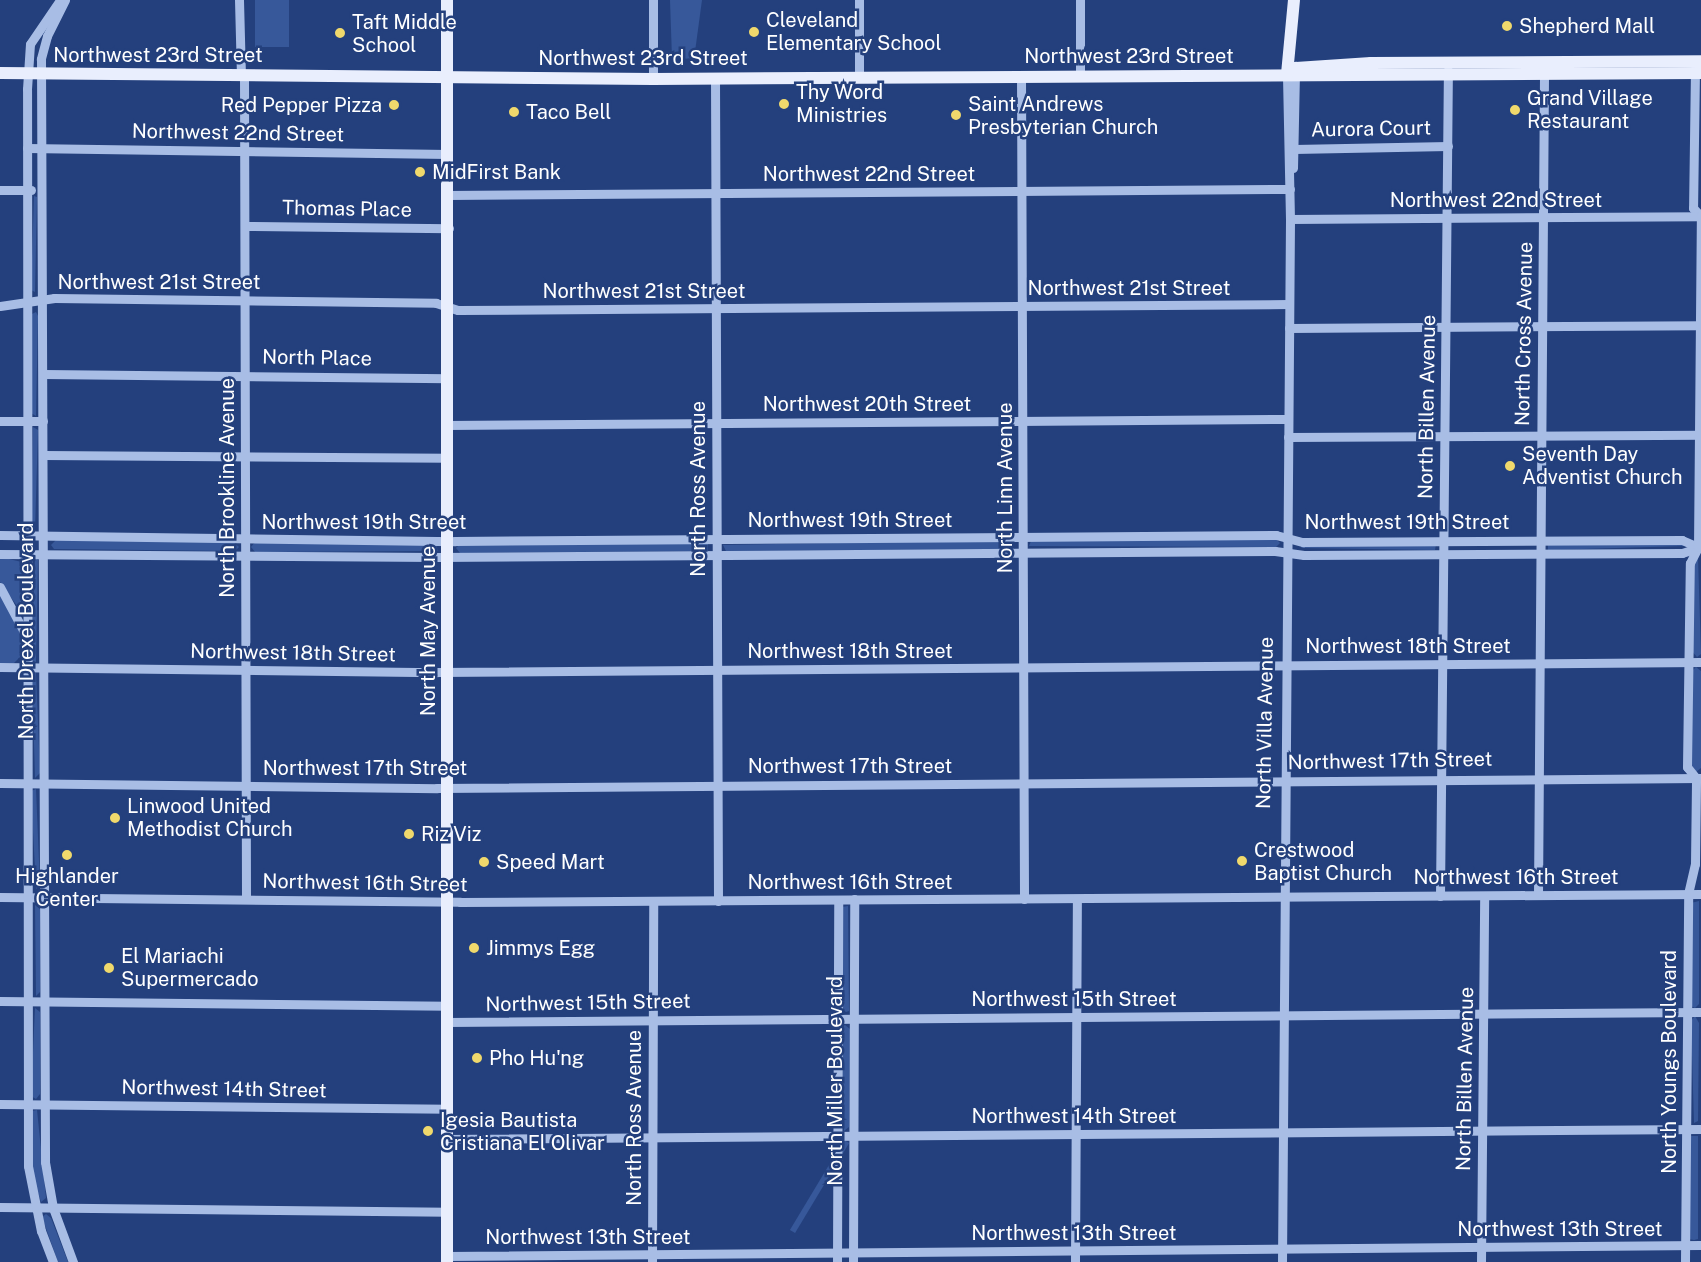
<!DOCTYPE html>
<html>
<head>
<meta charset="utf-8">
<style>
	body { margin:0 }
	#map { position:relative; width:1701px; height:1262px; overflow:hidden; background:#24407d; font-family:"Public Sans",sans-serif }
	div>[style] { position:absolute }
	.green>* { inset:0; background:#37589a; transform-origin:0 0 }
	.minor>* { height:9px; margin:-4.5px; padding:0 4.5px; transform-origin:4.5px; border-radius:4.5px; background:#a8bde5 }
	.major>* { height:12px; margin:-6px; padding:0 6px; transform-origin:6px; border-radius:6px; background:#e9eefd }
	.dots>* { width:16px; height:16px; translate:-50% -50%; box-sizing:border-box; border:3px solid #24407d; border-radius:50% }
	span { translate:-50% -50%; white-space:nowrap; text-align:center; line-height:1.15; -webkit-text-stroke:5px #24407d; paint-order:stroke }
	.poi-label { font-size:20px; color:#fff }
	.left { translate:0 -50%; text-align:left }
	.right { translate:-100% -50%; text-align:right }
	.street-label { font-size:20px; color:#fff }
</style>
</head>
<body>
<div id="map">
	<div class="green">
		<div style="left:255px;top:0;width:34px;height:47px"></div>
		<div style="clip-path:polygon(670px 0,702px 0,694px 59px,672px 58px)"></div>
		<div style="clip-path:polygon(34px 196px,37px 197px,35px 292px,31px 290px)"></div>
		<div style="clip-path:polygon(36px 312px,38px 316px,36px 416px,31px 413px,32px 314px)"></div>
		<div style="clip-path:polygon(33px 427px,38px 430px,35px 530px,31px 527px)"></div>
		<div style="clip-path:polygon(1275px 538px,1280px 543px,1276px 547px,1029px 546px,1031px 541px)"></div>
		<div style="clip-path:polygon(56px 540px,233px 542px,239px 547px,235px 551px,54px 549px,51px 545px)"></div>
		<div style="clip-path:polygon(1014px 540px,1014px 549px,726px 551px,723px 545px)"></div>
		<div style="clip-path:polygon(255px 542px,436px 545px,438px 551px,255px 552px,251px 547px)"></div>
		<div style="clip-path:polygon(708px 543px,708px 551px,460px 553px,456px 548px,460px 544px)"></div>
		<div style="clip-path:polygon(1548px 543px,1682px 543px,1685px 546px,1548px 550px)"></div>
		<div style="clip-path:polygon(1436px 544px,1435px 550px,1301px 548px,1303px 546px)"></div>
		<div style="clip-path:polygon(0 557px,22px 562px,22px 613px,0 582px)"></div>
		<div style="clip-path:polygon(1698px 557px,1701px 654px,1697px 657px,1691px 650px,1692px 564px)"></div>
		<div style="clip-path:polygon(35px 558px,38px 560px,36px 662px,31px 660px)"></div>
		<div style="clip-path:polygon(0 592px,20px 631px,22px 655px,14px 663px,0 663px)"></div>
		<div style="clip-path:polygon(1696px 667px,1701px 671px,1701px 768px,1696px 772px,1691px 768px,1692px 671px)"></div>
		<div style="clip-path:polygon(36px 673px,40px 773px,35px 778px,32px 674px)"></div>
		<div style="clip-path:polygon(36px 789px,40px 885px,36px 889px,31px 791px)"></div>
		<div style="clip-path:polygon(1699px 901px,1699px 1004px,1695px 1008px,1691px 1006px,1691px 903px)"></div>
		<div style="clip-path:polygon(35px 905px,40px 909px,40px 992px,36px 996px)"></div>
		<div style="clip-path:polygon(848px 906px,849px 1011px,846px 1012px,841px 1008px,842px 907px)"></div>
		<div style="clip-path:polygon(35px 1008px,40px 1012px,40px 1094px,36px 1099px,31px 1096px)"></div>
		<div style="clip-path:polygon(1695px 1016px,1699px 1023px,1698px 1121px,1694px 1123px,1691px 1021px)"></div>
		<div style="clip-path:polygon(845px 1025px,850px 1029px,849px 1127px,844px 1131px,841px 1028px)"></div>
		<div style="clip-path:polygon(37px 1110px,46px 1198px,41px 1202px,32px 1174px,32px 1111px)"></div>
		<div style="clip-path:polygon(1690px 1136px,1698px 1136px,1698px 1239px,1694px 1240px,1689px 1239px)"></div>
		<div style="left:844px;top:1140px;width:6px;height:105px;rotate:31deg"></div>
		<div style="clip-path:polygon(46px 1214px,51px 1218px,68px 1262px,58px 1262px,42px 1217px)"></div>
	</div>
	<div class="minor">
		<div style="left:65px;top:0;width:40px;rotate:116.6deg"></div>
		<div style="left:47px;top:36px;width:24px;rotate:105deg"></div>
		<div style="left:41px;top:59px;width:1103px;rotate:89.79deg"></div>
		<div style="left:45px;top:1162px;width:47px;rotate:80.1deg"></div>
		<div style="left:53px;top:1208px;width:58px;rotate:69.7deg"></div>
		<div style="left:239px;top:0;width:76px;rotate:88.5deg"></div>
		<div style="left:653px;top:0;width:79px;rotate:90deg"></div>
		<div style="left:859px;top:0;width:77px;rotate:90deg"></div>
		<div style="left:1695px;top:69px;width:139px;rotate:90.8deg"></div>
		<div style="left:1693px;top:208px;width:11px;rotate:45deg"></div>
		<div style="left:244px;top:76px;width:823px;rotate:89.86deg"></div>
		<div style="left:1021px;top:76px;width:823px;rotate:89.79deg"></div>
		<div style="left:1080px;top:76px;width:76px;rotate:-90deg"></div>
		<div style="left:715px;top:78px;width:823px;rotate:89.79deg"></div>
		<div style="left:27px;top:148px;width:421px;rotate:0.8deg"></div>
		<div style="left:1294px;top:149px;width:154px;rotate:-1.1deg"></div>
		<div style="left:1293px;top:168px;width:97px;rotate:-88.8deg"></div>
		<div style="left:0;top:190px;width:31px"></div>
		<div style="left:448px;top:195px;width:842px;rotate:-0.41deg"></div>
		<div style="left:1290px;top:219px;width:411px;rotate:-0.4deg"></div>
		<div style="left:245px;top:226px;width:204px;rotate:0.6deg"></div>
		<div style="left:0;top:306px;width:55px;rotate:-8.4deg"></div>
		<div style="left:54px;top:298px;width:382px;rotate:0.7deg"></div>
		<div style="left:436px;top:303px;width:23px;rotate:18deg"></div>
		<div style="left:458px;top:310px;width:831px;rotate:-0.41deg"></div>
		<div style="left:1289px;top:328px;width:412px;rotate:-0.4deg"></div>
		<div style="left:43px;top:374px;width:405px;rotate:0.6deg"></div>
		<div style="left:0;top:421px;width:43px"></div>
		<div style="left:447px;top:425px;width:841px;rotate:-0.41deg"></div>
		<div style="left:1288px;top:437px;width:413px;rotate:-0.3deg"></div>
		<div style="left:43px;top:455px;width:404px;rotate:0.4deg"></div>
		<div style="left:0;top:535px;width:455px;rotate:0.8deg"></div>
		<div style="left:455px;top:541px;width:821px;rotate:-0.42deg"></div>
		<div style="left:1276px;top:535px;width:28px;rotate:15deg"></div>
		<div style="left:1303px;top:542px;width:379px;rotate:-0.3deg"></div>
		<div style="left:1682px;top:540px;width:17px;rotate:24deg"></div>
		<div style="left:0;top:554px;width:437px;rotate:0.4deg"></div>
		<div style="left:437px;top:557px;width:838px;rotate:-0.41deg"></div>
		<div style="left:1275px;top:551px;width:29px;rotate:8deg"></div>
		<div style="left:1304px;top:555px;width:378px;rotate:-0.3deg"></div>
		<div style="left:1682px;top:553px;width:20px;rotate:-18deg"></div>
		<div style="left:0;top:587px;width:51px;rotate:61.9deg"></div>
		<div style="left:0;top:667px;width:437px;rotate:0.7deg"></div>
		<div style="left:437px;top:672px;width:1264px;rotate:-0.45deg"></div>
		<div style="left:0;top:783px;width:437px;rotate:0.7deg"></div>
		<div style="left:437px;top:788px;width:1264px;rotate:-0.45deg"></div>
		<div style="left:1538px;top:895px;width:825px;rotate:-89.58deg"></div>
		<div style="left:1440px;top:896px;width:826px;rotate:-89.45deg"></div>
		<div style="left:0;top:897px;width:460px;rotate:0.6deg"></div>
		<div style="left:460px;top:902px;width:1241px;rotate:-0.37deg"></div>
		<div style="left:0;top:1001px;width:447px;rotate:0.6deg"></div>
		<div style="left:447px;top:1022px;width:1254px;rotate:-0.46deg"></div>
		<div style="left:0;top:1104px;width:447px;rotate:0.6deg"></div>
		<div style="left:447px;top:1139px;width:1254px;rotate:-0.46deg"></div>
		<div style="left:0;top:1207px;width:447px;rotate:0.6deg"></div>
		<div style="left:447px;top:1256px;width:1254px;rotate:-0.5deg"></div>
		<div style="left:53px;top:1262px;width:33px;rotate:-111deg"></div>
		<div style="left:41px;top:1231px;width:66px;rotate:-101.3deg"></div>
		<div style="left:28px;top:1166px;width:1077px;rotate:-90.05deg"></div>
		<div style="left:27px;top:89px;width:45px;rotate:-86.2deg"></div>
		<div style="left:30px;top:44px;width:53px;rotate:-55.7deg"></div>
		<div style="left:652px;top:1262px;width:361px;rotate:-89.8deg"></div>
		<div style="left:837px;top:1262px;width:362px;rotate:-89.8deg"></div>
		<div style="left:853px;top:1262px;width:363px;rotate:-89.8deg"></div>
		<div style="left:1075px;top:1262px;width:363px;rotate:-89.7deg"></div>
		<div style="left:1282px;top:1262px;width:1043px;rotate:-89.56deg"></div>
		<div style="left:1290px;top:219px;width:145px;rotate:-91.2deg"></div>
		<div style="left:1481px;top:1262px;width:366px;rotate:-89.5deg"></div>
		<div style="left:1685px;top:1262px;width:368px;rotate:-89.5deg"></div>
		<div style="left:1688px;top:894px;width:31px;rotate:-77deg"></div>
		<div style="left:1695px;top:864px;width:86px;rotate:-89.3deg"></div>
		<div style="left:1696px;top:778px;width:14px;rotate:-129deg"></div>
		<div style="left:1687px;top:767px;width:204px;rotate:-89.2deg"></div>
		<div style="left:1690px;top:563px;width:18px;rotate:-63deg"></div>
		<div style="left:1698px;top:547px;width:331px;rotate:-89.5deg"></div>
	</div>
	<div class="major">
		<div style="left:447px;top:0;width:1262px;rotate:90deg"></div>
		<div style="left:0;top:73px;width:653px;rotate:0.53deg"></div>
		<div style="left:653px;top:79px;width:1048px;rotate:-0.33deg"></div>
		<div style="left:1287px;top:74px;width:11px;rotate:-34deg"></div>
		<div style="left:1296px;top:68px;width:75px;rotate:-3.8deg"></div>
		<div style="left:1371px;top:63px;width:330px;rotate:-0.3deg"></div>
		<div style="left:1287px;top:74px;width:74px;rotate:-84.6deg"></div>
	</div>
	<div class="dots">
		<div style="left:1507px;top:26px;background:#f0d96c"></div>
		<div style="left:754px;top:32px;background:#f0d96c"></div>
		<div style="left:340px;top:33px;background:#f0d96c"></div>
		<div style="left:784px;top:104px;background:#f0d96c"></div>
		<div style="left:394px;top:105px;background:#f0d96c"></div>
		<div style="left:1515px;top:110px;background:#f0d96c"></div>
		<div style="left:514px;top:112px;background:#f0d96c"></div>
		<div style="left:956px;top:115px;background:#f0d96c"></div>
		<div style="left:420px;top:172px;background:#f0d96c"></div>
		<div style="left:1510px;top:466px;background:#f0d96c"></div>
		<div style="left:115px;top:818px;background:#f0d96c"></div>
		<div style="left:409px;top:834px;background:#f0d96c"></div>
		<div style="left:67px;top:855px;background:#f0d96c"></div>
		<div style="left:1242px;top:861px;background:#f0d96c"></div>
		<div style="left:484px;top:862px;background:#f0d96c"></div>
		<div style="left:474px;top:948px;background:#f0d96c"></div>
		<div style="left:109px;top:968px;background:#f0d96c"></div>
		<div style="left:477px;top:1058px;background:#f0d96c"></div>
		<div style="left:428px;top:1131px;background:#f0d96c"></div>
	</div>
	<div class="poi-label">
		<span class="left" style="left:766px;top:32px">Cleveland<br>Elementary School</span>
		<span class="left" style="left:352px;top:34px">Taft Middle<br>School</span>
		<span class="left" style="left:1519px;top:26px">Shepherd Mall</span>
		<span class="left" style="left:796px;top:104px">Thy Word<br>Ministries</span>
		<span class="left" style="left:1527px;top:110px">Grand Village<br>Restaurant</span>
		<span class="left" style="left:968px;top:116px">Saint Andrews<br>Presbyterian Church</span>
		<span class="right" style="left:382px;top:105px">Red Pepper Pizza</span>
		<span class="left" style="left:526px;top:112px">Taco Bell</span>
		<span class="left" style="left:432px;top:172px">MidFirst Bank</span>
		<span class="left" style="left:1522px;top:466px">Seventh Day<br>Adventist Church</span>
		<span class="left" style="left:127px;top:818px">Linwood United<br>Methodist Church</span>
		<span class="left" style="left:421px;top:834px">Riz Viz</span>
		<span class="left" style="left:1254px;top:862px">Crestwood<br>Baptist Church</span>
		<span class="left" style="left:496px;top:862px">Speed Mart</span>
		<span style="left:67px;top:888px">Highlander<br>Center</span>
		<span class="left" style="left:486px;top:948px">Jimmys Egg</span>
		<span class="left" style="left:121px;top:968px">El Mariachi<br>Supermercado</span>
		<span class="left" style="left:489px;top:1058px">Pho Hu'ng</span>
		<span class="left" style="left:440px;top:1132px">Igesia Bautista<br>Cristiana El Olivar</span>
	</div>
	<div class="street-label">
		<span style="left:158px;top:55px">Northwest 23rd Street</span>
		<span style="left:1129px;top:56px">Northwest 23rd Street</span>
		<span style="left:643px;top:58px">Northwest 23rd Street</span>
		<span style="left:1371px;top:129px;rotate:-1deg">Aurora Court</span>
		<span style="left:238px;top:133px;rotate:1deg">Northwest 22nd Street</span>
		<span style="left:869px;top:174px">Northwest 22nd Street</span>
		<span style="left:1496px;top:200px">Northwest 22nd Street</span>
		<span style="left:347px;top:209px;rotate:1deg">Thomas Place</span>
		<span style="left:159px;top:282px">Northwest 21st Street</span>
		<span style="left:1129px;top:288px">Northwest 21st Street</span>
		<span style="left:644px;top:291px">Northwest 21st Street</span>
		<span style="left:1524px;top:334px;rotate:-89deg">North Cross Avenue</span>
		<span style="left:317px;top:358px;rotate:1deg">North Place</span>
		<span style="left:867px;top:404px">Northwest 20th Street</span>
		<span style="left:1427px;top:407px;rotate:-89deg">North Billen Avenue</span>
		<span style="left:227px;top:488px;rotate:-90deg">North Brookline Avenue</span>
		<span style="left:1005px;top:488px;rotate:-90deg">North Linn Avenue</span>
		<span style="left:698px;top:489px;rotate:-90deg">North Ross Avenue</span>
		<span style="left:850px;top:520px">Northwest 19th Street</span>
		<span style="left:364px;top:522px">Northwest 19th Street</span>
		<span style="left:1407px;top:522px">Northwest 19th Street</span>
		<span style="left:26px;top:631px;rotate:-90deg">North Drexel Boulevard</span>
		<span style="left:428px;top:631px;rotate:-90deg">North May Avenue</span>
		<span style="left:1408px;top:646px">Northwest 18th Street</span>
		<span style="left:850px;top:651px">Northwest 18th Street</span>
		<span style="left:293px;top:653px;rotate:1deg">Northwest 18th Street</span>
		<span style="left:1265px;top:723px;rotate:-89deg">North Villa Avenue</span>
		<span style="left:1390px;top:761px;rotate:-1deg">Northwest 17th Street</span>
		<span style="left:850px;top:766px">Northwest 17th Street</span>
		<span style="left:365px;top:768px">Northwest 17th Street</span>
		<span style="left:1516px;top:877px">Northwest 16th Street</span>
		<span style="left:850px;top:882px">Northwest 16th Street</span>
		<span style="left:365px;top:883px;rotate:1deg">Northwest 16th Street</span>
		<span style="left:1074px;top:999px">Northwest 15th Street</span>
		<span style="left:588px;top:1003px;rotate:-1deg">Northwest 15th Street</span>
		<span style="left:1669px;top:1062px;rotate:-90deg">North Youngs Boulevard</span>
		<span style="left:1465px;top:1079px;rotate:-89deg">North Billen Avenue</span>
		<span style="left:835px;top:1081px;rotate:-90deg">North Miller Boulevard</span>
		<span style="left:224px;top:1089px;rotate:1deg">Northwest 14th Street</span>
		<span style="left:1074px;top:1116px">Northwest 14th Street</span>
		<span style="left:634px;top:1118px;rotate:-90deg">North Ross Avenue</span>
		<span style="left:1560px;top:1229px">Northwest 13th Street</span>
		<span style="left:1074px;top:1233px">Northwest 13th Street</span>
		<span style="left:588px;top:1237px">Northwest 13th Street</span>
	</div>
</div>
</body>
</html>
